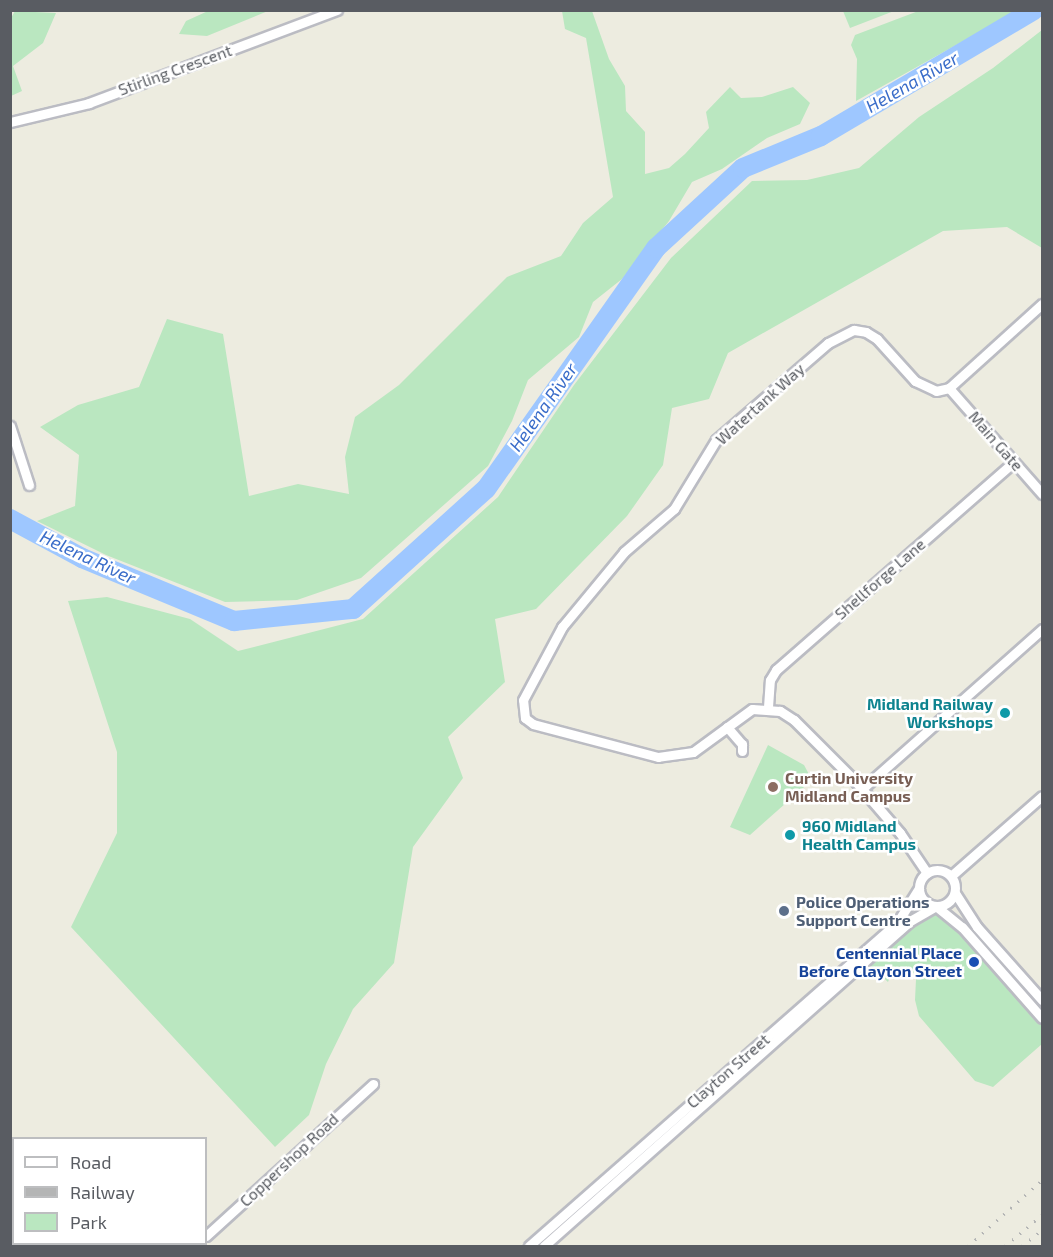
<!DOCTYPE html>
<html>
<head>
<meta charset="utf-8">
<style>
	body { margin:0 }
	#map { position:relative; width:1053px; height:1257px; overflow:hidden; background:#edece0; font-family:"Exo 2",sans-serif }
	div>[style] { position:absolute }
	.green>* { inset:0; background:#bae7c0 }
	.river>* { height:20px; margin:-10px; padding:0 10px; transform-origin:10px; border-radius:10px; background:#9ec7ff }
	.roads { filter:drop-shadow(2px 0 #bbbcc3) drop-shadow(-2px 0 #bbbcc3) drop-shadow(0 2px #bbbcc3) drop-shadow(0 -2px #bbbcc3) }
	.minor>* { height:9px; margin:-4.5px; padding:0 4.5px; transform-origin:4.5px; border-radius:4.5px; background:#fff }
	.minor>.ring { margin:-4.5px; padding:0; box-sizing:content-box; background:none; border:9px solid #fff; border-radius:50% }
	.rail>* { height:3px; margin-top:-1.5px; transform-origin:0; background:repeating-linear-gradient(90deg,#b4b5b5 0 1.5px,transparent 0 9.5px) }
	.dots>* { width:16px; height:16px; translate:-50% -50%; box-sizing:border-box; border:3px solid #fff; border-radius:50% }
	span { translate:-50% -50%; white-space:nowrap; text-align:center; line-height:1.15; -webkit-text-stroke:5px #fff; paint-order:stroke }
	.street-label { font-size:16px; color:#595c62 }
	.culture-label { font-size:16px; color:#0d838f; font-weight:700 }
	.right { translate:-100% -50%; text-align:right }
	.left { translate:0 -50%; text-align:left }
	.education-label { font-size:16px; color:#785e54; font-weight:700 }
	.service-label { font-size:16px; color:#4e5e75; font-weight:700 }
	.transit-label { font-size:16px; color:#164399; font-weight:700 }
	.water-label { font-size:18px; color:#396cc9; font-style:italic }
	.frame { position:absolute; inset:0; border:12px solid #595c62; pointer-events:none }
	.legend { position:absolute; left:12px; top:1137px; width:195px; height:108px; box-sizing:border-box; background:#fff; border:2px solid #bdbec0; margin:0; padding:8px 10px; list-style:none; font-size:18px; color:#595c62 }
	.legend li { display:flex; align-items:center; gap:12px; height:30px }
	.legend b { width:30px; border:2px solid #bdbec0 }
</style>
</head>
<body>
<div id="map">
	<div class="green">
		<div style="clip-path:polygon(921px 10px,1017px 11px,856px 101px,857px 59px,851px 45px,855px 35px)"></div>
		<div style="clip-path:polygon(15px 11px,56px 13px,43px 43px,13px 66px,22px 91px,11px 96px,11px 18px)"></div>
		<div style="clip-path:polygon(208px 11px,208px 10px,268px 11px,207px 36px,179px 34px,186px 21px)"></div>
		<div style="clip-path:polygon(562px 11px,592px 11px,609px 59px,625px 86px,626px 111px,645px 132px,645px 174px,669px 168px,685px 154px,709px 128px,706px 112px,730px 87px,741px 98px,762px 97px,793px 87px,810px 103px,800px 124px,767px 138px,722px 169px,692px 182px,669px 221px,622px 279px,593px 302px,579px 337px,528px 380px,512px 421px,488px 466px,361px 578px,297px 600px,225px 602px,106px 555px,37px 521px,75px 506px,79px 455px,40px 427px,78px 405px,139px 387px,167px 319px,223px 334px,249px 496px,298px 484px,349px 494px,345px 457px,355px 417px,399px 385px,507px 277px,561px 256px,583px 223px,613px 197px,586px 38px,565px 29px)"></div>
		<div style="clip-path:polygon(843px 11px,843px 10px,894px 11px,850px 28px)"></div>
		<div style="clip-path:polygon(1042px 30px,1042px 248px,1007px 227px,943px 231px,728px 353px,709px 399px,672px 408px,663px 465px,627px 516px,536px 609px,495px 619px,505px 682px,448px 737px,463px 778px,413px 847px,394px 963px,353px 1009px,326px 1064px,309px 1115px,275px 1147px,71px 927px,117px 833px,117px 752px,68px 601px,107px 597px,190px 619px,238px 651px,363px 619px,498px 497px,574px 385px,671px 258px,752px 181px,807px 180px,859px 168px,919px 117px,993px 68px)"></div>
		<div style="clip-path:polygon(768px 745px,804px 765px,812px 780px,750px 835px,730px 827px)"></div>
		<div style="clip-path:polygon(937px 907px,1042px 1018px,1042px 1044px,993px 1087px,975px 1081px,919px 1016px,915px 1000px,916px 979px,912px 970px,903px 967px,893px 969px,888px 982px,876px 971px,861px 965px,910px 921px)"></div>
	</div>
	<div class="river">
		<div style="left:10px;top:519px;width:82px;rotate:28.4deg"></div>
		<div style="left:82px;top:558px;width:165px;rotate:22.5deg"></div>
		<div style="left:234px;top:621px;width:120px;rotate:-5.8deg"></div>
		<div style="left:353px;top:609px;width:179px;rotate:-42.1deg"></div>
		<div style="left:486px;top:489px;width:295px;rotate:-54.8deg"></div>
		<div style="left:656px;top:248px;width:118px;rotate:-42.6deg"></div>
		<div style="left:743px;top:168px;width:84px;rotate:-22.3deg"></div>
		<div style="left:821px;top:136px;width:247px;rotate:-30.6deg"></div>
	</div>
	<div class="roads">
		<div class="minor">
			<div style="left:10px;top:122px;width:81px;rotate:-13.5deg"></div>
			<div style="left:89px;top:103px;width:265px;rotate:-20.6deg"></div>
			<div style="left:949px;top:388px;width:141px;rotate:48.7deg"></div>
			<div style="left:10px;top:426px;width:62px;rotate:72.1deg"></div>
			<div style="left:768px;top:707px;width:27px;rotate:-86deg"></div>
			<div style="left:770px;top:680px;width:12px;rotate:-59deg"></div>
			<div style="left:776px;top:670px;width:316px;rotate:-41.2deg"></div>
			<div style="left:727px;top:727px;width:23px;rotate:49deg"></div>
			<div style="left:742px;top:744px;width:7px;rotate:90deg"></div>
			<div style="left:862px;top:789px;width:241px;rotate:-41.6deg"></div>
			<div class="ring" style="left:919px;top:870px;width:27px;height:27px"></div>
			<div style="left:927px;top:873px;width:48px;rotate:-124deg"></div>
			<div style="left:900px;top:833px;width:67px;rotate:-130.8deg"></div>
			<div style="left:856px;top:782px;width:88px;rotate:-135deg"></div>
			<div style="left:794px;top:720px;width:17px;rotate:-147deg"></div>
			<div style="left:780px;top:711px;width:28px;rotate:-176deg"></div>
			<div style="left:752px;top:709px;width:73px;rotate:143.9deg"></div>
			<div style="left:693px;top:752px;width:35px;rotate:172deg"></div>
			<div style="left:658px;top:757px;width:129px;rotate:-165.2deg"></div>
			<div style="left:533px;top:724px;width:10px;rotate:-143deg"></div>
			<div style="left:525px;top:718px;width:18px;rotate:-96deg"></div>
			<div style="left:523px;top:700px;width:83px;rotate:-61.9deg"></div>
			<div style="left:562px;top:627px;width:97px;rotate:-50.4deg"></div>
			<div style="left:624px;top:552px;width:66px;rotate:-40.7deg"></div>
			<div style="left:674px;top:509px;width:81px;rotate:-58.7deg"></div>
			<div style="left:716px;top:440px;width:148px;rotate:-40.9deg"></div>
			<div style="left:828px;top:343px;width:29px;rotate:-27deg"></div>
			<div style="left:854px;top:330px;width:12px;rotate:9deg"></div>
			<div style="left:866px;top:332px;width:13px;rotate:32deg"></div>
			<div style="left:877px;top:339px;width:57px;rotate:47.9deg"></div>
			<div style="left:915px;top:381px;width:23px;rotate:25deg"></div>
			<div style="left:936px;top:391px;width:13px;rotate:-13deg"></div>
			<div style="left:949px;top:388px;width:125px;rotate:-42.1deg"></div>
			<div style="left:951px;top:876px;width:121px;rotate:-41.3deg"></div>
			<div style="left:955px;top:893px;width:40px;rotate:57.1deg"></div>
			<div style="left:977px;top:927px;width:98px;rotate:48.3deg"></div>
			<div style="left:937px;top:907px;width:32px;rotate:39deg"></div>
			<div style="left:962px;top:927px;width:121px;rotate:48.7deg"></div>
			<div style="left:206px;top:1236px;width:226px;rotate:-42.3deg"></div>
			<div style="left:193px;top:1246px;width:4px;rotate:-34deg"></div>
			<div style="left:529px;top:1246px;width:490px;rotate:-41.3deg"></div>
			<div style="left:897px;top:923px;width:41px;rotate:-57.8deg"></div>
			<div style="left:544px;top:1246px;width:489px;rotate:-41.6deg"></div>
			<div style="left:910px;top:921px;width:28px;rotate:-30deg"></div>
		</div>
	</div>
	<div class="rail">
		<div style="left:968px;top:1246px;width:99px;rotate:-41.7deg"></div>
		<div style="left:1005px;top:1246px;width:48px;rotate:-40deg"></div>
		<div style="left:1022px;top:1246px;width:26px;rotate:-39deg"></div>
	</div>
	<div class="dots">
		<div style="left:1005px;top:713px;background:#0f9aa8"></div>
		<div style="left:773px;top:787px;background:#8d6e63"></div>
		<div style="left:790px;top:835px;background:#0f9aa8"></div>
		<div style="left:784px;top:911px;background:#5c6f8a"></div>
		<div style="left:974px;top:962px;background:#1a4fb4"></div>
	</div>
	<div class="street-label">
		<span style="left:175px;top:70px;rotate:-20deg">Stirling Crescent</span>
		<span style="left:760px;top:404px;rotate:-42deg">Watertank Way</span>
		<span style="left:996px;top:441px;rotate:49deg">Main Gate</span>
		<span style="left:880px;top:579px;rotate:-41deg">Shellforge Lane</span>
		<span style="left:728px;top:1071px;rotate:-41deg">Clayton Street</span>
		<span style="left:289px;top:1160px;rotate:-43deg">Coppershop Road</span>
	</div>
	<div class="culture-label">
		<span class="right" style="left:993px;top:713px">Midland Railway<br>Workshops</span>
		<span class="left" style="left:802px;top:835px">960 Midland<br>Health Campus</span>
	</div>
	<div class="education-label">
		<span class="left" style="left:785px;top:787px">Curtin University<br>Midland Campus</span>
	</div>
	<div class="service-label">
		<span class="left" style="left:796px;top:911px">Police Operations<br>Support Centre</span>
	</div>
	<div class="transit-label">
		<span class="right" style="left:962px;top:962px">Centennial Place<br>Before Clayton Street</span>
	</div>
	<div class="water-label">
		<span style="left:912px;top:82px;rotate:-30deg">Helena River</span>
		<span style="left:543px;top:407px;rotate:-55deg">Helena River</span>
		<span style="left:88px;top:557px;rotate:25deg">Helena River</span>
	</div>
	<div class="frame"></div>
	<ul class="legend">
	<li><b style="height:8px;background:#fff"></b>Road</li>
	<li><b style="height:8px;background:#b4b5b5"></b>Railway</li>
	<li><b style="height:16px;background:#bae7c0"></b>Park</li>
	</ul>
</div>
</body>
</html>
